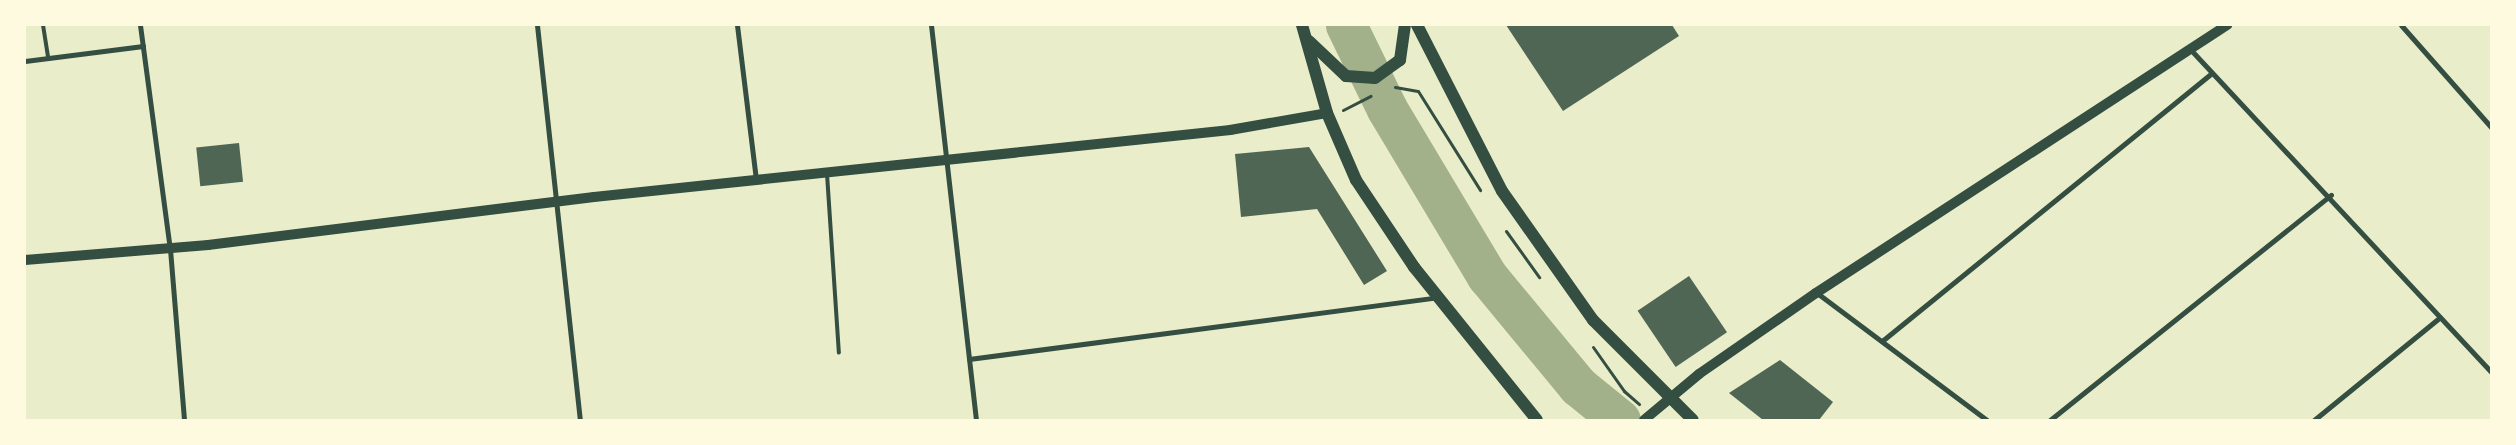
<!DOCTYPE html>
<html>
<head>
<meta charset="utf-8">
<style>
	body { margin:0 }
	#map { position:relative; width:2516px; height:445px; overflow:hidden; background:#e9edc9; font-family:Lora,serif }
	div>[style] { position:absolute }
	.river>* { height:41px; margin:-20.5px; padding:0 20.5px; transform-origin:20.5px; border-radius:20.5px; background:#a3b18a }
	.building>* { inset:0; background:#4f6655; transform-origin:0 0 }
	.path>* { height:3px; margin:-1.5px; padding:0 1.5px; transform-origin:1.5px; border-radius:1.5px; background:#344e41 }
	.service>* { height:4px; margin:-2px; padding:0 2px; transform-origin:2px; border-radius:2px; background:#344e41 }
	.minor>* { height:5px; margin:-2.5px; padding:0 2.5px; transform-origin:2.5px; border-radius:2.5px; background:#344e41 }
	.secondary>* { height:10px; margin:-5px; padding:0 5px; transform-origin:5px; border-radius:5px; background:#344e41 }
	.primary>* { height:12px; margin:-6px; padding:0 6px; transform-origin:6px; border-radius:6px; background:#344e41 }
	span { translate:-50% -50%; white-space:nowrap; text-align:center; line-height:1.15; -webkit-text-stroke:4px #fefae0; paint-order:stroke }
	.frame { position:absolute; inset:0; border:26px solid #fefae0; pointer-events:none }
</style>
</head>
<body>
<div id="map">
	<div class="river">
		<div style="left:1346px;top:25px;width:93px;rotate:64deg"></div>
		<div style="left:1387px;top:109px;width:195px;rotate:59.1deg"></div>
		<div style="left:1487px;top:276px;width:143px;rotate:50.4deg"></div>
		<div style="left:1578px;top:386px;width:54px;rotate:39deg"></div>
	</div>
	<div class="building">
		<div style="clip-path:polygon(1506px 25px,1672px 25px,1679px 36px,1563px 111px)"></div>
		<div style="left:239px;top:143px;width:39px;height:43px;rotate:84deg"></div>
		<div style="clip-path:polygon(1309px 147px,1387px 271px,1364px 285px,1317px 209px,1241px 217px,1235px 154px)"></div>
		<div style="left:1689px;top:276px;width:68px;height:62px;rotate:56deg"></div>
		<div style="clip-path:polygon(1780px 360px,1833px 402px,1819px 420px,1763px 420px,1729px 393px)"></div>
	</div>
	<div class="path">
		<div style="left:1395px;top:87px;width:23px;rotate:10deg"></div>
		<div style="left:1418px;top:91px;width:117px;rotate:57.9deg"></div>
		<div style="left:1343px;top:110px;width:31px;rotate:-27deg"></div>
		<div style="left:1506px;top:231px;width:57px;rotate:54.3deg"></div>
		<div style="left:1593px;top:347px;width:54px;rotate:54.8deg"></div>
		<div style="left:1624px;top:391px;width:20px;rotate:41deg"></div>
	</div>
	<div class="service">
		<div style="left:43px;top:25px;width:33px;rotate:81deg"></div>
		<div style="left:827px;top:174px;width:179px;rotate:86.2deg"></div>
	</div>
	<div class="minor">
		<div style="left:140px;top:25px;width:226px;rotate:82.4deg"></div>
		<div style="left:170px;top:249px;width:172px;rotate:85.3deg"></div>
		<div style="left:537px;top:25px;width:397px;rotate:83.8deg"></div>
		<div style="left:737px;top:25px;width:155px;rotate:83deg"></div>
		<div style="left:931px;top:25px;width:398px;rotate:83.5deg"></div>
		<div style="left:2401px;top:25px;width:136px;rotate:48.6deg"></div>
		<div style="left:2190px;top:49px;width:442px;rotate:47deg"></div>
		<div style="left:25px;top:61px;width:119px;rotate:-7.2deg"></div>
		<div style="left:1817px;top:293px;width:212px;rotate:36.8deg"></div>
		<div style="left:1882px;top:341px;width:425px;rotate:-39.1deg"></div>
		<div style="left:969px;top:359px;width:472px;rotate:-7.5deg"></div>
		<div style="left:2050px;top:420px;width:360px;rotate:-38.7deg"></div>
		<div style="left:2314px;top:420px;width:161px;rotate:-39.2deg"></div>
	</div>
	<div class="secondary">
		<div style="left:25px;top:260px;width:184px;rotate:-4.7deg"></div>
		<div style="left:208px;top:245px;width:389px;rotate:-7.1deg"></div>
		<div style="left:594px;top:197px;width:640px;rotate:-6.01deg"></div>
		<div style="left:1230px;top:130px;width:98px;rotate:-9.9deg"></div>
		<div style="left:1644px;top:420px;width:72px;rotate:-39.9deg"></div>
		<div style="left:1699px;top:374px;width:142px;rotate:-34.7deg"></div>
		<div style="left:1816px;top:293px;width:491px;rotate:-33.1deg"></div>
	</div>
	<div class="primary">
		<div style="left:1302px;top:25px;width:91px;rotate:74.1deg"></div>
		<div style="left:1327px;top:113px;width:73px;rotate:66.6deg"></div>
		<div style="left:1356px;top:180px;width:105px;rotate:56.3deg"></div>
		<div style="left:1414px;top:267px;width:196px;rotate:51.2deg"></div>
		<div style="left:1417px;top:25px;width:186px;rotate:62.9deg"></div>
		<div style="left:1502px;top:191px;width:158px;rotate:54.8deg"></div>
		<div style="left:1593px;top:320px;width:141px;rotate:45deg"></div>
		<div style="left:1309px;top:41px;width:51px;rotate:43.4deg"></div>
		<div style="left:1346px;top:76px;width:29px;rotate:4deg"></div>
		<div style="left:1375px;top:78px;width:31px;rotate:-36deg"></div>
		<div style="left:1400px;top:60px;width:35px;rotate:-82deg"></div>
	</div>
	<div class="frame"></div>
</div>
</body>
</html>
